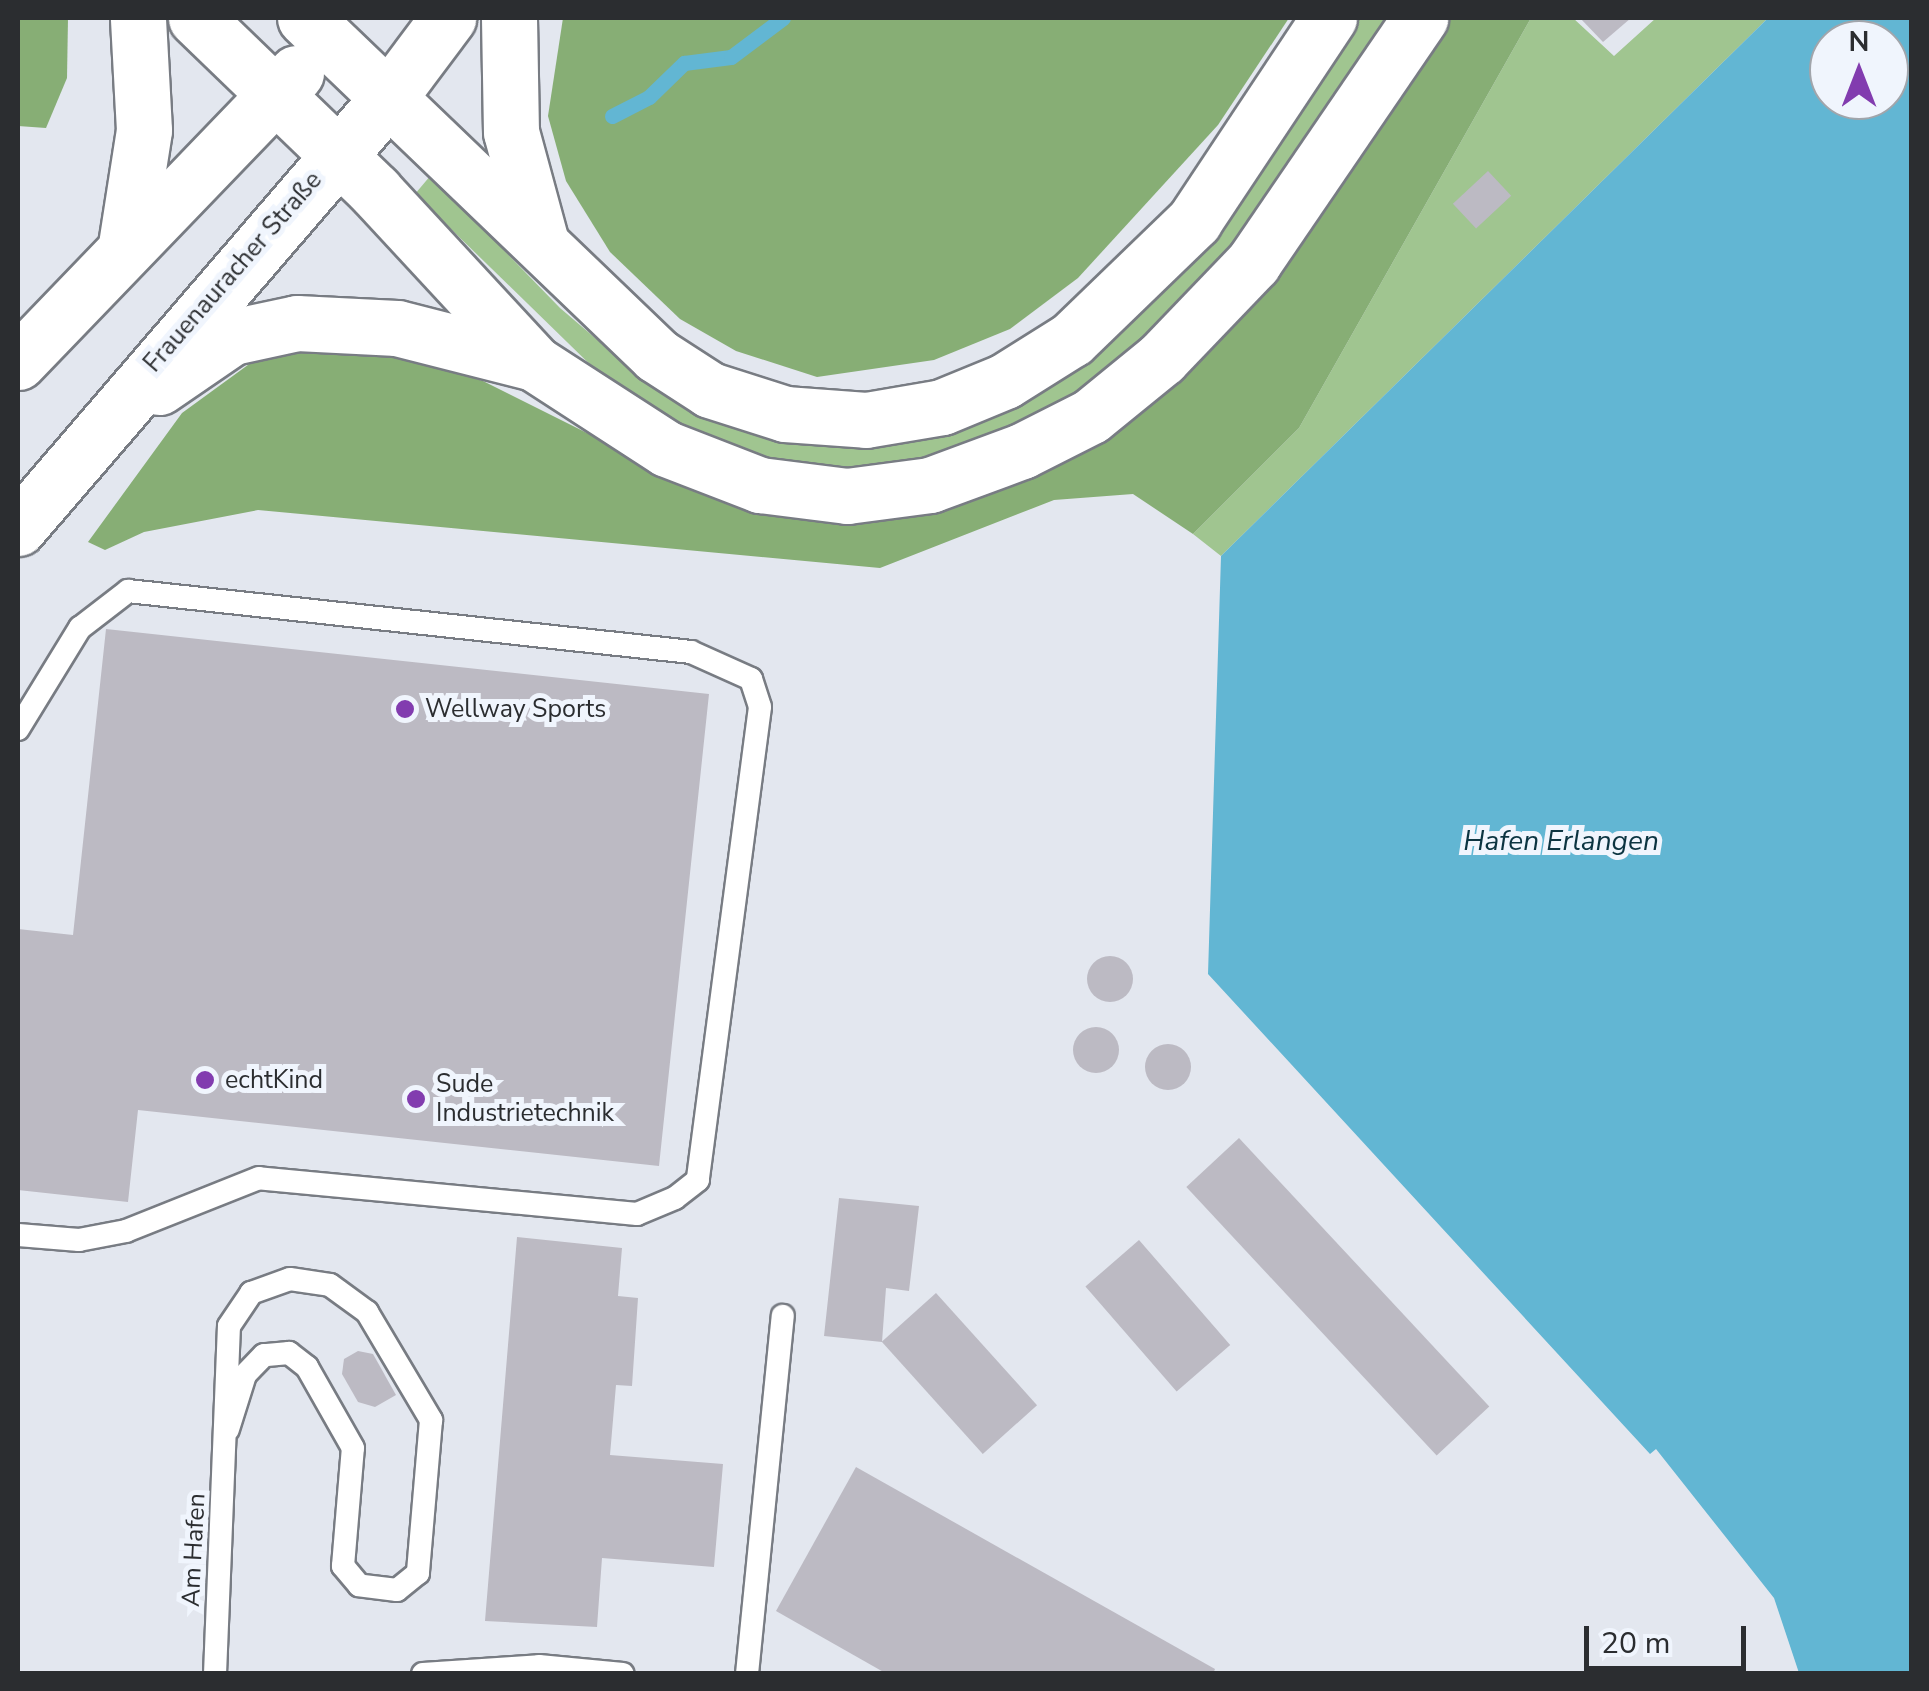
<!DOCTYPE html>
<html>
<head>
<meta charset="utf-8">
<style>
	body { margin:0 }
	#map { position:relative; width:1929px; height:1691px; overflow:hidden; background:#e3e7ef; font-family:"Nunito Sans",sans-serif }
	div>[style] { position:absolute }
	.green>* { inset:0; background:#a0c590 }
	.forest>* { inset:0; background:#87ae75 }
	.water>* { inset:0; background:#62b6d3 }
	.stream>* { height:15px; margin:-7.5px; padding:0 7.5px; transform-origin:7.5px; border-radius:7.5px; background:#62b6d3 }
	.building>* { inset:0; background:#bcbac3; transform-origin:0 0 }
	.round { border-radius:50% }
	.roads { filter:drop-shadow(2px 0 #787c83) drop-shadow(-2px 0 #787c83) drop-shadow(0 2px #787c83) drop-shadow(0 -2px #787c83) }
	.lane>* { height:22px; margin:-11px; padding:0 11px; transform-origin:11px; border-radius:11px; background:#fff }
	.secondary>* { height:55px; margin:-27.5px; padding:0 27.5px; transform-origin:27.5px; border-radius:27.5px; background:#fff }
	.dots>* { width:28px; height:28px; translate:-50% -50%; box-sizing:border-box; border:5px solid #f0f5fd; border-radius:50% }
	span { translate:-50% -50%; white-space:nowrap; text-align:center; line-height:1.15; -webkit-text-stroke:10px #f0f5fd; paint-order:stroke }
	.street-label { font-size:25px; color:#2b2d30 }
	.poi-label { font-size:25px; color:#2b2d30 }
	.left { translate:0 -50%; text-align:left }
	.water-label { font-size:28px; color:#0c3441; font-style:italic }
	.frame { position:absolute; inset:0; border:20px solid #2b2d30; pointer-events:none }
	.north { position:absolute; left:1809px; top:20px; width:100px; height:100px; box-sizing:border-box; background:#f0f5fd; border:2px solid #a1a5ab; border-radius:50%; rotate:0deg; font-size:28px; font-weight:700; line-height:40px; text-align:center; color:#2b2d30 }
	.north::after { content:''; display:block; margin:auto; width:35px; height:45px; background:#823caf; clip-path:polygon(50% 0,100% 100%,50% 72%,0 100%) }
	.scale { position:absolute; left:1584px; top:1626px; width:162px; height:45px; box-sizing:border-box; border:5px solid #2b2d30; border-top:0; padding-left:12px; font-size:30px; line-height:35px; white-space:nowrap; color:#2b2d30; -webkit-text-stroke:8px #f0f5fd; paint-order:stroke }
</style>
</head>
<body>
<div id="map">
	<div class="green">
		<div style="clip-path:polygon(1359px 18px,1389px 18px,1232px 245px,1171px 313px,1099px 379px,1027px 420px,932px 456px,862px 468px,794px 466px,736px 454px,665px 421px,607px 381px,415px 194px,431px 175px,560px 308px,621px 360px,696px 407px,1010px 402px)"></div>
		<div style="clip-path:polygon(1531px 18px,1573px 18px,1614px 56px,1656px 18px,1768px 18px,1221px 556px,1193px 534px,1299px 428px)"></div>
	</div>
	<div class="forest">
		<div style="clip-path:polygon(18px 18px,68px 18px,67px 78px,46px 128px,18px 126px)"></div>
		<div style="clip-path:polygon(563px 18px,1289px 18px,1218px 125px,1078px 278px,1010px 329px,934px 360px,817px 377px,736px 351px,680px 319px,610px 252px,566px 181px,548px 116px)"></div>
		<div style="clip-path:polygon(1450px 18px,1531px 18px,1299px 428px,1193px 534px,1133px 494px,1054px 500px,880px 568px,258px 510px,144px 532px,105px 550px,88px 542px,182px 413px,252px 362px,347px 341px,483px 381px,617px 448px,901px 511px,988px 494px,1066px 457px,1148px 405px,1276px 273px)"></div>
	</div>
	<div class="water">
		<div style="clip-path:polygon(evenodd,1768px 18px,1911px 18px,1911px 1673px,1799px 1673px,1774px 1598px,1656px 1449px,1650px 1454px,1208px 974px,1221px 556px,1768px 18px,1829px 40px,1889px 40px,1889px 100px,1829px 100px,1829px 40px)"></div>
	</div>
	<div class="stream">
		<div style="left:612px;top:116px;width:42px;rotate:-27.2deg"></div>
		<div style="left:649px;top:97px;width:49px;rotate:-44.2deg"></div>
		<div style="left:684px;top:63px;width:47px;rotate:-7.3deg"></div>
		<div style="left:731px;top:57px;width:65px;rotate:-36.9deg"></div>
	</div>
	<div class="building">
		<div style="clip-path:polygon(1580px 18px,1631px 18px,1603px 42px)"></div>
		<div style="left:1488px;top:171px;width:34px;height:48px;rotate:47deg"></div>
		<div style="clip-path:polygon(106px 629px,709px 694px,659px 1166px,138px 1110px,128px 1202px,18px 1190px,18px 929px,73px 935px)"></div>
		<div class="round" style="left:1087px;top:956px;width:46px;height:46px"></div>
		<div class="round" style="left:1073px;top:1027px;width:46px;height:46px"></div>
		<div class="round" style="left:1145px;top:1044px;width:46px;height:46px"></div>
		<div style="left:1239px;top:1138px;width:367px;height:72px;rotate:47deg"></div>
		<div style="clip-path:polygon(839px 1198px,919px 1206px,909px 1291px,886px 1288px,882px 1342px,824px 1336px)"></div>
		<div style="clip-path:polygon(517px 1237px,622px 1248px,618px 1296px,638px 1298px,632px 1386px,616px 1385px,610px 1455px,723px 1464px,714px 1567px,602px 1558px,597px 1627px,485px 1621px)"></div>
		<div style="left:1139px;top:1240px;width:139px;height:71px;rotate:49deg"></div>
		<div style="left:936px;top:1293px;width:151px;height:73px;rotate:48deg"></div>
		<div style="clip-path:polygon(358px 1351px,373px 1354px,396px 1395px,375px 1407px,358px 1402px,342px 1374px,344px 1359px)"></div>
		<div style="clip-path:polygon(856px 1467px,1215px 1669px,1213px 1674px,887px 1674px,776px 1611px)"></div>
	</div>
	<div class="roads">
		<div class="lane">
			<div style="left:18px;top:729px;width:119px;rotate:-58.5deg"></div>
			<div style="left:80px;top:628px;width:61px;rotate:-37.6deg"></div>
			<div style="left:128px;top:591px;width:566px;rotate:6.18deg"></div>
			<div style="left:691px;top:652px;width:66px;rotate:24.2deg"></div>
			<div style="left:751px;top:679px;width:29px;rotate:72deg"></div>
			<div style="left:760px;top:707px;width:477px;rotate:97.5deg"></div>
			<div style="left:698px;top:1180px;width:29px;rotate:142deg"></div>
			<div style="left:675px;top:1198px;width:41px;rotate:157.2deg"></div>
			<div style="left:637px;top:1214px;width:380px;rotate:-174.6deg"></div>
			<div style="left:259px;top:1178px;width:143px;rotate:158.3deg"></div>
			<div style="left:126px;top:1231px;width:48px;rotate:169.2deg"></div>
			<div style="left:79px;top:1240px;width:61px;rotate:-175.3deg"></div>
			<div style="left:215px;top:1674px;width:348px;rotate:-87.7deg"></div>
			<div style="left:229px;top:1326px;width:40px;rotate:-56deg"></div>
			<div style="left:251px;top:1293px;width:41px;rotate:-19.7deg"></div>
			<div style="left:290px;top:1279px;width:40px;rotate:8.5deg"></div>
			<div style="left:330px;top:1285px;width:46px;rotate:36.1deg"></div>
			<div style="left:367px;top:1312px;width:126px;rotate:59.3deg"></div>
			<div style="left:431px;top:1420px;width:154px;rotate:94.9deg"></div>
			<div style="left:418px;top:1573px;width:27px;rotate:141deg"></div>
			<div style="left:397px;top:1590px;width:38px;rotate:-173deg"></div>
			<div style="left:359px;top:1585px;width:25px;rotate:-130deg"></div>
			<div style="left:343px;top:1566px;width:118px;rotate:-85.2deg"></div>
			<div style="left:353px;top:1448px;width:93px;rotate:-119.6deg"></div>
			<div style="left:307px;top:1367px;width:23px;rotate:-142deg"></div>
			<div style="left:289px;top:1353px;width:25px;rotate:175deg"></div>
			<div style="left:264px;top:1355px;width:28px;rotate:134deg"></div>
			<div style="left:245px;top:1375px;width:57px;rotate:107.5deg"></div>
			<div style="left:423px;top:1674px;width:116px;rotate:-3.9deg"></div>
			<div style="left:539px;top:1666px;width:84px;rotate:5.4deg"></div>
			<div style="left:747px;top:1674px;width:360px;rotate:-84.3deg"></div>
		</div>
		<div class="secondary">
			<div style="left:196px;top:18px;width:249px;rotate:44deg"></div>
			<div style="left:375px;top:191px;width:234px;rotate:47.2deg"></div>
			<div style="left:534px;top:363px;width:158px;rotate:32.9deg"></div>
			<div style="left:667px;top:449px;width:100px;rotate:21.2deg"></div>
			<div style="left:760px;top:485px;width:88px;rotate:7.2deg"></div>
			<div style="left:847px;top:496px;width:84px;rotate:-7.5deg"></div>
			<div style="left:930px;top:485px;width:98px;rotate:-20.3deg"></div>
			<div style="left:1022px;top:451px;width:77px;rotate:-26.9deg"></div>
			<div style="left:1091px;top:416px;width:92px;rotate:-39.2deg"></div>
			<div style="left:1162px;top:358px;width:132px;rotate:-46.2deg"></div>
			<div style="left:1253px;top:263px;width:297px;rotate:-55.7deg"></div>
			<div style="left:305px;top:18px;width:487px;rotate:43.8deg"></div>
			<div style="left:656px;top:355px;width:64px;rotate:32.9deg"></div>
			<div style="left:710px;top:390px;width:79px;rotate:17.7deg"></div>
			<div style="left:785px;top:414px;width:81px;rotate:4.2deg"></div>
			<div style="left:866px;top:420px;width:77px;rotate:-9.7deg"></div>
			<div style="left:942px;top:407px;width:68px;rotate:-22.4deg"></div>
			<div style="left:1005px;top:381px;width:79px;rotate:-32.1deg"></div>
			<div style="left:1072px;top:339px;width:170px;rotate:-44deg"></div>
			<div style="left:1194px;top:221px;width:244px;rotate:-56.4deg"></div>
			<div style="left:509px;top:18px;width:114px;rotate:89deg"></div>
			<div style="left:511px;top:132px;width:111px;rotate:74.8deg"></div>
			<div style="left:126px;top:245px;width:116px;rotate:-81.1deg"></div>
			<div style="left:144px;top:130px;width:112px;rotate:-93.1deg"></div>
			<div style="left:18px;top:362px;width:401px;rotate:-46.1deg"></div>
			<div style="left:159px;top:387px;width:88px;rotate:-34.4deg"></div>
			<div style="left:232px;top:337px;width:66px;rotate:-12.2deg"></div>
			<div style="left:297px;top:323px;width:100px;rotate:2.9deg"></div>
			<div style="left:397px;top:328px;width:141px;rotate:14.3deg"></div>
			<div style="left:18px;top:528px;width:569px;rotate:-49.28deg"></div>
			<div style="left:389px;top:97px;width:99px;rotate:-53.2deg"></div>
		</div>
	</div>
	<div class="dots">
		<div style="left:405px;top:709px;background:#823caf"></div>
		<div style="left:205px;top:1080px;background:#823caf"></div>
		<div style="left:416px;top:1099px;background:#823caf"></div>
	</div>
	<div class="street-label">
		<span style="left:233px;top:272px;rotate:-49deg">Frauenauracher Straße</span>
		<span style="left:194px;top:1550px;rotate:-87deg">Am Hafen</span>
	</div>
	<div class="poi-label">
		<span class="left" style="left:425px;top:709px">Wellway Sports</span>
		<span class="left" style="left:225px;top:1080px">echtKind</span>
		<span class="left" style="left:436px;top:1099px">Sude<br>Industrietechnik</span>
	</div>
	<div class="water-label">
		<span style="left:1561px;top:841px">Hafen Erlangen</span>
	</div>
	<div class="frame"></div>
	<div class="north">N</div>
	<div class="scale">20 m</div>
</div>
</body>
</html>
